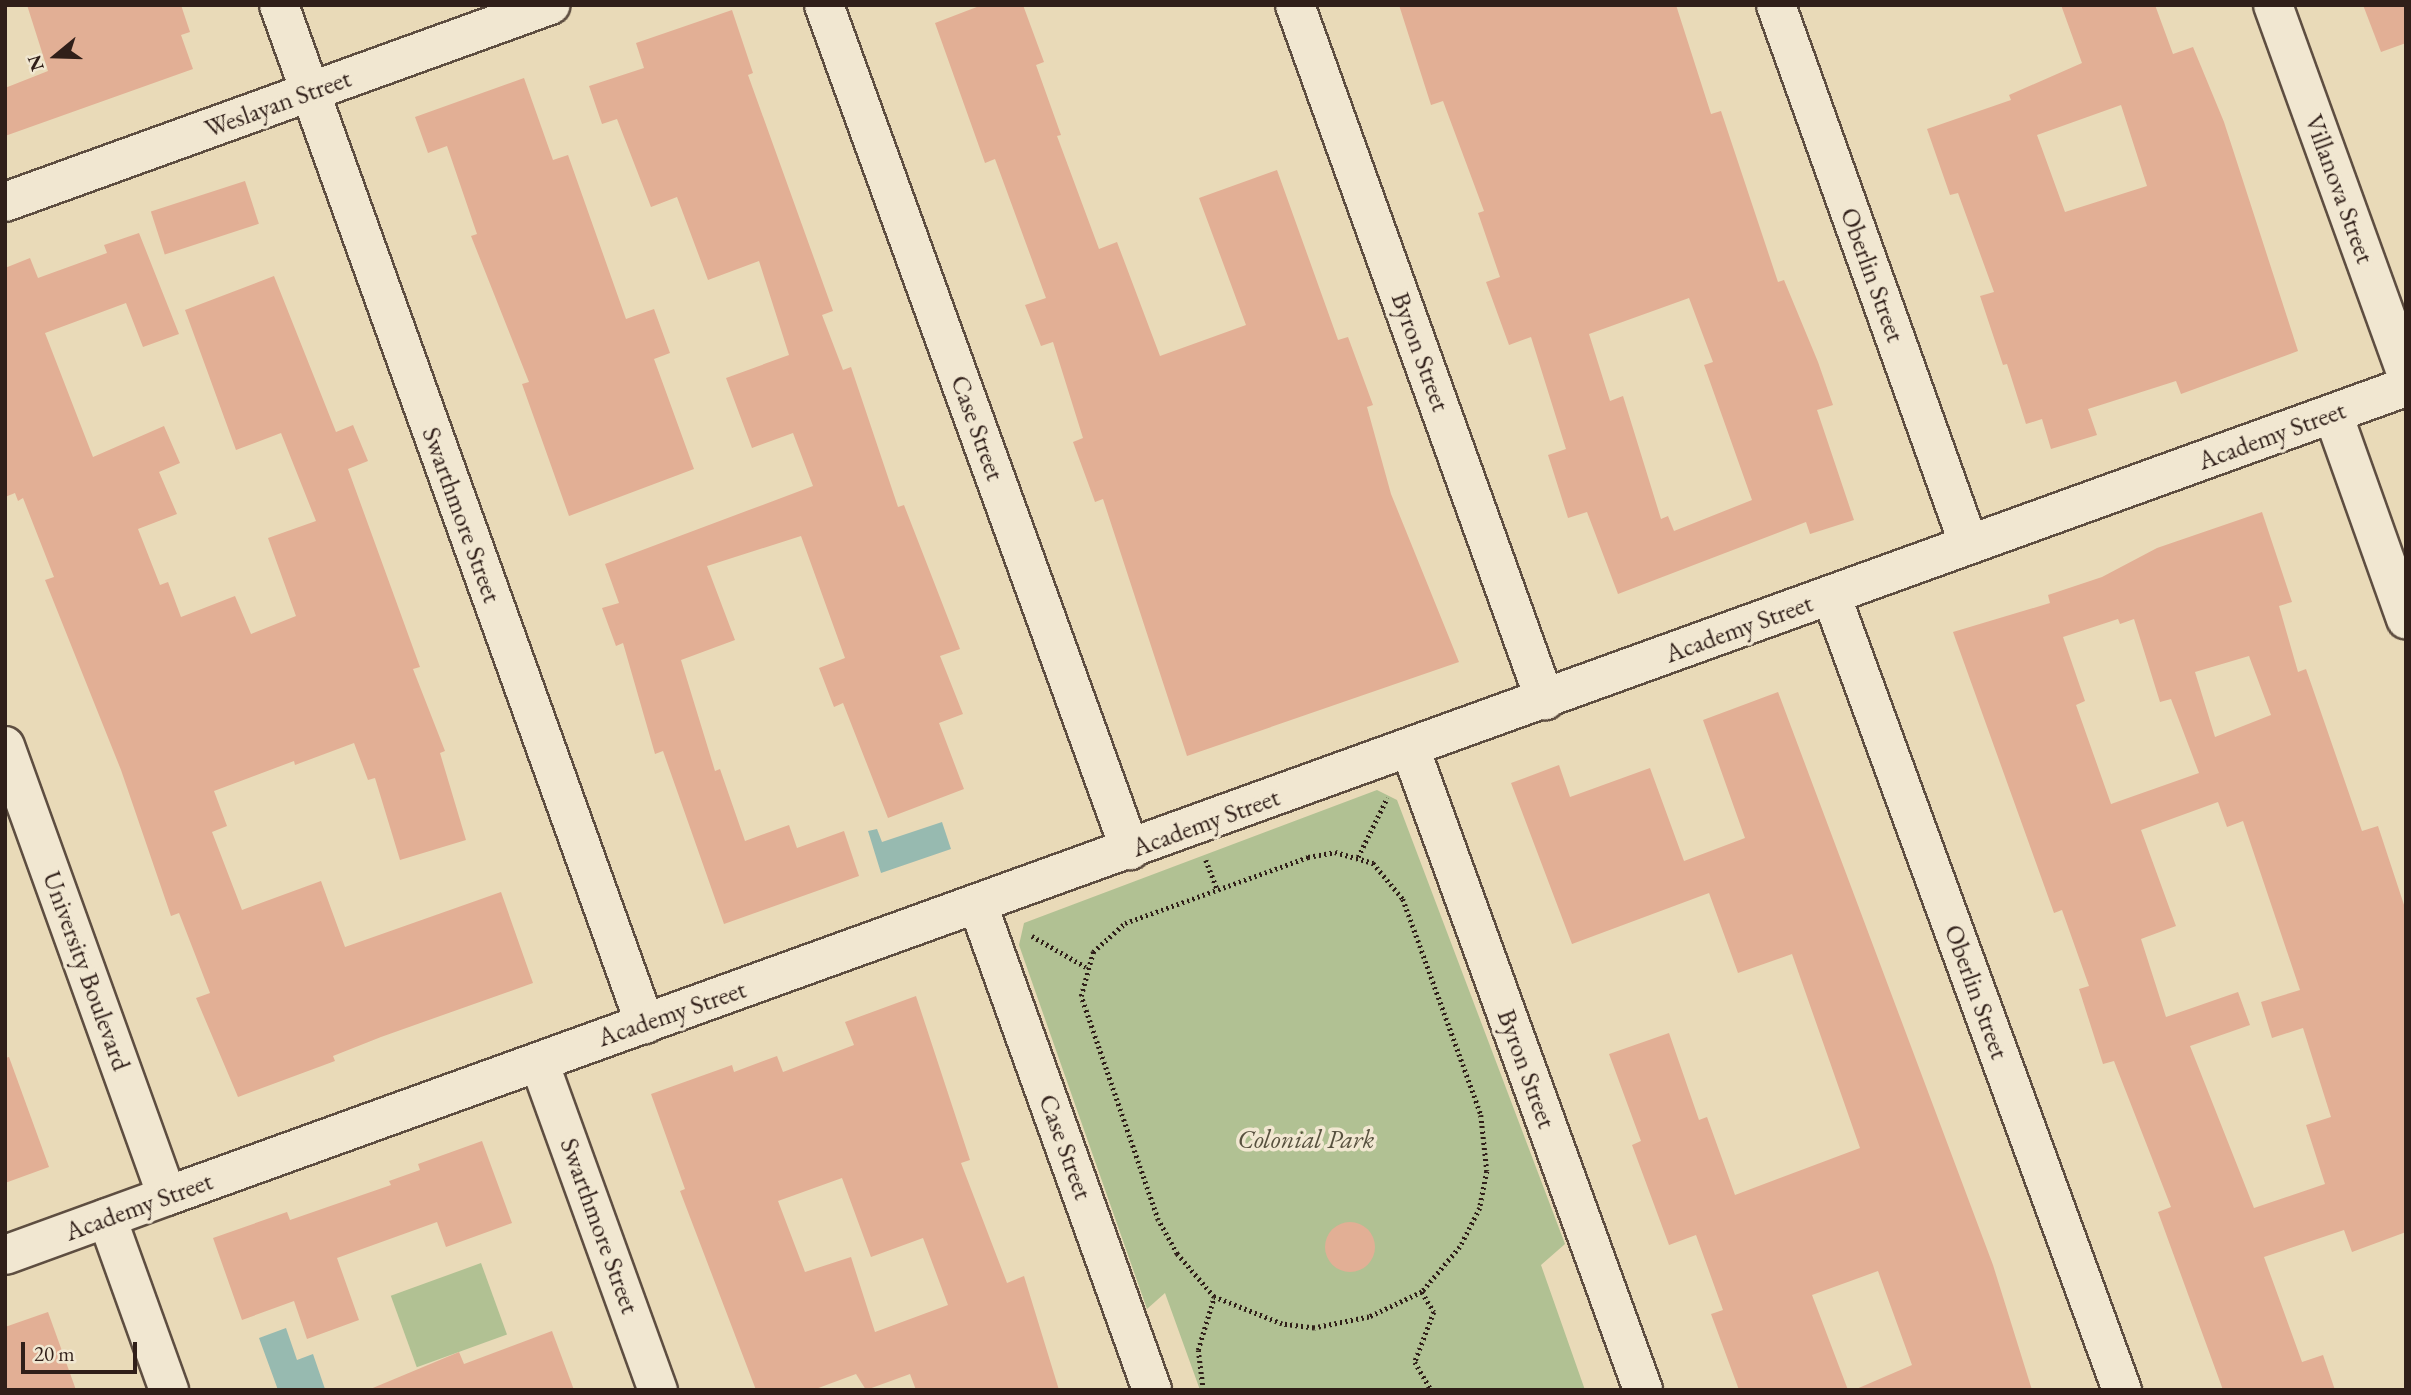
<!DOCTYPE html>
<html>
<head>
<meta charset="utf-8">
<style>
	body { margin:0 }
	#map { position:relative; width:2411px; height:1395px; overflow:hidden; background:#e9dab8; font-family:"EB Garamond",serif }
	div>[style] { position:absolute }
	.green>* { inset:0; background:#b1c193; transform-origin:0 0 }
	.water>* { inset:0; background:#97bab0 }
	.building>* { inset:0; background:#e2af95; transform-origin:0 0 }
	.round { border-radius:50% }
	.path>* { height:4.5px; margin-top:-2.25px; transform-origin:0; background:repeating-linear-gradient(90deg,#301f19 0 2px,transparent 0 5.5px) }
	.roads { filter:drop-shadow(2px 0 #5e4e41) drop-shadow(-2px 0 #5e4e41) drop-shadow(0 2px #5e4e41) drop-shadow(0 -2px #5e4e41) }
	.street>* { height:38px; margin:-19px; padding:0 19px; transform-origin:19px; border-radius:19px; background:#f1e7d1 }
	.secondary>* { height:38px; margin:-19px; padding:0 19px; transform-origin:19px; border-radius:19px; background:#f1e7d1 }
	span { translate:-50% -50%; white-space:nowrap; text-align:center; line-height:1.15; -webkit-text-stroke:7px #f1e7d1; paint-order:stroke }
	.street-label { font-size:26px; color:#301f19 }
	.park-label { font-size:26px; color:#57503e; font-style:italic }
	.frame { position:absolute; inset:0; border:7px solid #301f19; pointer-events:none }
	.north { position:absolute; left:21px; top:21px; width:70px; height:70px; -webkit-text-stroke:5px #f1e7d1; paint-order:stroke; rotate:251deg; font-size:19px; font-weight:700; line-height:28px; text-align:center; color:#301f19 }
	.north::after { content:''; display:block; margin:auto; width:24px; height:32px; background:#301f19; clip-path:polygon(50% 0,100% 100%,50% 72%,0 100%) }
	.scale { position:absolute; left:21px; top:1342px; width:116px; height:32px; box-sizing:border-box; border:4px solid #301f19; border-top:0; padding-left:9px; font-size:21px; line-height:24px; white-space:nowrap; color:#301f19; -webkit-text-stroke:5px #f1e7d1; paint-order:stroke }
</style>
</head>
<body>
<div id="map">
	<div class="green">
		<div style="clip-path:polygon(1377px 790px,1397px 800px,1565px 1244px,1541px 1265px,1585px 1390px,1200px 1390px,1165px 1293px,1147px 1309px,1019px 945px,1024px 923px)"></div>
		<div style="left:481px;top:1263px;width:76px;height:96px;rotate:70deg"></div>
	</div>
	<div class="water">
		<div style="clip-path:polygon(942px 822px,951px 849px,881px 873px,868px 831px,877px 829px,882px 842px)"></div>
		<div style="clip-path:polygon(286px 1328px,297px 1360px,313px 1354px,325px 1389px,278px 1390px,259px 1338px)"></div>
	</div>
	<div class="building">
		<div style="clip-path:polygon(27px 5px,181px 5px,190px 32px,181px 35px,193px 69px,5px 136px,5px 88px,48px 71px)"></div>
		<div style="clip-path:polygon(982px 5px,1023px 5px,1044px 62px,1036px 65px,1061px 135px,1057px 136px,1099px 249px,1117px 242px,1160px 356px,1246px 325px,1199px 198px,1277px 170px,1338px 340px,1348px 337px,1373px 405px,1367px 407px,1391px 494px,1459px 662px,1187px 756px,1103px 499px,1095px 502px,1073px 442px,1083px 438px,1053px 342px,1041px 346px,1025px 305px,1046px 298px,995px 159px,985px 163px,935px 23px)"></div>
		<div style="clip-path:polygon(evenodd,1399px 5px,1676px 5px,1711px 114px,1721px 111px,1778px 282px,1784px 280px,1818px 362px,1833px 405px,1817px 410px,1854px 520px,1810px 534px,1806px 522px,1618px 594px,1587px 512px,1568px 518px,1548px 455px,1566px 449px,1531px 337px,1509px 345px,1486px 282px,1500px 277px,1478px 213px,1484px 211px,1443px 101px,1431px 105px,1399px 5px,1689px 298px,1713px 362px,1704px 365px,1752px 500px,1674px 531px,1668px 516px,1661px 519px,1623px 396px,1610px 401px,1589px 334px,1689px 298px)"></div>
		<div style="clip-path:polygon(evenodd,2061px 5px,2155px 5px,2173px 54px,2193px 47px,2224px 122px,2298px 351px,2181px 394px,2176px 381px,2088px 409px,2097px 435px,2051px 449px,2042px 419px,2026px 424px,2007px 364px,2003px 365px,1980px 296px,1994px 292px,1958px 193px,1950px 195px,1927px 129px,2011px 100px,2009px 95px,2082px 63px,2061px 5px,2121px 105px,2147px 186px,2065px 212px,2037px 135px,2121px 105px)"></div>
		<div style="clip-path:polygon(2363px 5px,2406px 5px,2406px 43px,2381px 52px)"></div>
		<div style="clip-path:polygon(732px 10px,753px 73px,748px 75px,833px 311px,822px 315px,843px 370px,851px 367px,898px 507px,904px 505px,960px 649px,940px 656px,963px 714px,939px 723px,964px 789px,888px 818px,843px 703px,834px 707px,819px 668px,845px 658px,801px 536px,707px 566px,735px 640px,681px 660px,715px 771px,720px 769px,745px 841px,789px 825px,797px 848px,844px 831px,859px 876px,724px 924px,663px 751px,655px 754px,623px 643px,616px 646px,602px 608px,619px 603px,605px 564px,813px 486px,793px 433px,752px 448px,726px 378px,789px 355px,759px 261px,708px 280px,677px 197px,651px 207px,617px 119px,602px 124px,589px 86px,644px 68px,636px 43px)"></div>
		<div style="clip-path:polygon(524px 78px,553px 160px,568px 155px,626px 319px,654px 309px,670px 353px,654px 359px,694px 469px,569px 516px,522px 384px,529px 382px,471px 236px,477px 234px,447px 146px,428px 153px,415px 117px)"></div>
		<div style="left:245px;top:181px;width:45px;height:99px;rotate:72deg"></div>
		<div style="clip-path:polygon(139px 233px,179px 334px,143px 347px,126px 303px,45px 333px,93px 457px,164px 426px,180px 463px,159px 472px,177px 514px,138px 529px,160px 585px,168px 582px,181px 617px,235px 596px,251px 634px,296px 616px,268px 538px,316px 521px,281px 433px,236px 450px,185px 310px,274px 276px,336px 432px,353px 425px,368px 461px,348px 469px,420px 667px,413px 669px,445px 751px,440px 753px,466px 840px,400px 860px,375px 778px,368px 780px,354px 743px,295px 765px,294px 761px,214px 791px,227px 826px,212px 832px,242px 910px,321px 881px,345px 947px,501px 892px,533px 983px,381px 1037px,333px 1056px,335px 1061px,238px 1097px,196px 998px,210px 993px,179px 913px,171px 916px,121px 770px,45px 580px,54px 577px,23px 498px,18px 501px,15px 493px,5px 497px,5px 268px,30px 258px,38px 278px,107px 253px,104px 245px)"></div>
		<div style="clip-path:polygon(evenodd,2262px 512px,2292px 602px,2279px 606px,2298px 672px,2306px 669px,2362px 831px,2378px 826px,2406px 911px,2406px 1232px,2352px 1252px,2344px 1230px,2264px 1257px,2302px 1362px,2323px 1355px,2335px 1390px,2223px 1390px,2158px 1212px,2171px 1207px,2114px 1061px,2103px 1064px,2079px 989px,2089px 986px,2062px 910px,2054px 913px,1953px 632px,2050px 603px,2048px 595px,2102px 577px,2157px 548px,2262px 512px,2118px 619px,2120px 624px,2134px 619px,2160px 702px,2171px 699px,2199px 773px,2111px 804px,2076px 705px,2085px 701px,2063px 637px,2118px 619px,2262px 512px,2249px 656px,2271px 715px,2215px 737px,2195px 672px,2249px 656px,2262px 512px,2218px 802px,2227px 827px,2243px 821px,2300px 990px,2261px 1002px,2272px 1038px,2303px 1028px,2331px 1117px,2306px 1125px,2325px 1184px,2254px 1208px,2190px 1046px,2250px 1025px,2238px 992px,2166px 1017px,2141px 939px,2176px 926px,2141px 830px,2218px 802px)"></div>
		<div style="clip-path:polygon(1778px 692px,1993px 1265px,2032px 1390px,1854px 1390px,1912px 1365px,1878px 1271px,1812px 1295px,1848px 1390px,1739px 1390px,1711px 1314px,1723px 1310px,1696px 1235px,1669px 1245px,1632px 1145px,1641px 1141px,1609px 1054px,1669px 1033px,1699px 1120px,1707px 1117px,1735px 1195px,1860px 1148px,1792px 954px,1738px 973px,1709px 893px,1572px 944px,1511px 783px,1559px 765px,1570px 797px,1650px 768px,1684px 861px,1745px 838px,1703px 720px)"></div>
		<div style="clip-path:polygon(evenodd,916px 996px,970px 1160px,961px 1163px,1007px 1283px,1024px 1276px,1059px 1390px,916px 1390px,910px 1374px,866px 1390px,856px 1374px,813px 1390px,756px 1390px,680px 1191px,685px 1189px,651px 1094px,732px 1065px,734px 1072px,777px 1056px,783px 1072px,854px 1045px,845px 1022px,916px 996px,842px 1178px,871px 1257px,923px 1238px,948px 1305px,875px 1332px,851px 1257px,805px 1272px,778px 1201px,842px 1178px)"></div>
		<div style="clip-path:polygon(9px 1057px,49px 1167px,5px 1183px,5px 1058px)"></div>
		<div style="clip-path:polygon(482px 1141px,512px 1223px,446px 1247px,437px 1222px,337px 1258px,359px 1320px,307px 1339px,294px 1301px,242px 1320px,213px 1238px,287px 1212px,290px 1220px,391px 1185px,389px 1181px,420px 1170px,418px 1164px)"></div>
		<div class="round" style="left:1325px;top:1222px;width:50px;height:50px"></div>
		<div style="clip-path:polygon(48px 1312px,76px 1390px,5px 1390px,5px 1327px)"></div>
		<div style="clip-path:polygon(552px 1331px,574px 1390px,368px 1390px,459px 1352px,464px 1364px)"></div>
	</div>
	<div class="path">
		<div style="left:1335px;top:852px;width:40px;rotate:16deg"></div>
		<div style="left:1373px;top:863px;width:47px;rotate:50.2deg"></div>
		<div style="left:1403px;top:899px;width:230px;rotate:70.1deg"></div>
		<div style="left:1481px;top:1115px;width:56px;rotate:83.9deg"></div>
		<div style="left:1487px;top:1171px;width:38px;rotate:101deg"></div>
		<div style="left:1480px;top:1208px;width:44px;rotate:117.1deg"></div>
		<div style="left:1460px;top:1247px;width:59px;rotate:130.2deg"></div>
		<div style="left:1422px;top:1292px;width:59px;rotate:154.7deg"></div>
		<div style="left:1369px;top:1317px;width:56px;rotate:168.7deg"></div>
		<div style="left:1314px;top:1328px;width:32px;rotate:-173deg"></div>
		<div style="left:1282px;top:1324px;width:73px;rotate:-158.3deg"></div>
		<div style="left:1214px;top:1297px;width:57px;rotate:-130.7deg"></div>
		<div style="left:1177px;top:1254px;width:39px;rotate:-119deg"></div>
		<div style="left:1158px;top:1220px;width:237px;rotate:-109deg"></div>
		<div style="left:1081px;top:996px;width:46px;rotate:-74.7deg"></div>
		<div style="left:1093px;top:952px;width:43px;rotate:-42.2deg"></div>
		<div style="left:1125px;top:923px;width:195px;rotate:-19.8deg"></div>
		<div style="left:1308px;top:857px;width:27px;rotate:-10deg"></div>
		<div style="left:1358px;top:857px;width:66px;rotate:-63.8deg"></div>
		<div style="left:1206px;top:860px;width:30px;rotate:69deg"></div>
		<div style="left:1032px;top:936px;width:62px;rotate:29.9deg"></div>
		<div style="left:1422px;top:1292px;width:23px;rotate:59deg"></div>
		<div style="left:1434px;top:1312px;width:53px;rotate:110.8deg"></div>
		<div style="left:1415px;top:1362px;width:32px;rotate:60deg"></div>
		<div style="left:1203px;top:1390px;width:40px;rotate:-97.1deg"></div>
		<div style="left:1198px;top:1350px;width:55px;rotate:-73.2deg"></div>
	</div>
	<div class="roads">
		<div class="street">
			<div style="left:279px;top:5px;width:1083px;rotate:70.24deg"></div>
			<div style="left:824px;top:5px;width:899px;rotate:70.09deg"></div>
			<div style="left:1295px;top:5px;width:739px;rotate:70.22deg"></div>
			<div style="left:1776px;top:5px;width:573px;rotate:70.33deg"></div>
			<div style="left:2273px;top:5px;width:390px;rotate:70.1deg"></div>
			<div style="left:2333px;top:414px;width:218px;rotate:70.4deg"></div>
			<div style="left:1831px;top:595px;width:847px;rotate:69.9deg"></div>
			<div style="left:1410px;top:748px;width:683px;rotate:70.05deg"></div>
			<div style="left:978px;top:905px;width:515px;rotate:70.26deg"></div>
			<div style="left:539px;top:1062px;width:349px;rotate:70.1deg"></div>
			<div style="left:167px;top:1196px;width:2381px;rotate:-19.87deg"></div>
			<div style="left:107px;top:1218px;width:183px;rotate:70.2deg"></div>
		</div>
		<div class="secondary">
			<div style="left:5px;top:202px;width:580px;rotate:-19.87deg"></div>
			<div style="left:5px;top:746px;width:478px;rotate:70.2deg"></div>
			<div style="left:167px;top:1196px;width:172px;rotate:160deg"></div>
		</div>
	</div>
	<div class="street-label">
		<span style="left:278px;top:104px;rotate:-20deg">Weslayan Street</span>
		<span style="left:2339px;top:189px;rotate:70deg">Villanova Street</span>
		<span style="left:1872px;top:275px;rotate:70deg">Oberlin Street</span>
		<span style="left:1420px;top:352px;rotate:70deg">Byron Street</span>
		<span style="left:977px;top:428px;rotate:70deg">Case Street</span>
		<span style="left:2272px;top:436px;rotate:-20deg">Academy Street</span>
		<span style="left:461px;top:515px;rotate:70deg">Swarthmore Street</span>
		<span style="left:1739px;top:629px;rotate:-20deg">Academy Street</span>
		<span style="left:1206px;top:823px;rotate:-20deg">Academy Street</span>
		<span style="left:86px;top:971px;rotate:70deg">University Boulevard</span>
		<span style="left:1976px;top:992px;rotate:70deg">Oberlin Street</span>
		<span style="left:672px;top:1014px;rotate:-19deg">Academy Street</span>
		<span style="left:1526px;top:1069px;rotate:70deg">Byron Street</span>
		<span style="left:1065px;top:1147px;rotate:70deg">Case Street</span>
		<span style="left:139px;top:1207px;rotate:-20deg">Academy Street</span>
		<span style="left:599px;top:1226px;rotate:70deg">Swarthmore Street</span>
	</div>
	<div class="park-label">
		<span style="left:1306px;top:1140px">Colonial Park</span>
	</div>
	<div class="frame"></div>
	<div class="north">N</div>
	<div class="scale">20 m</div>
</div>
</body>
</html>
